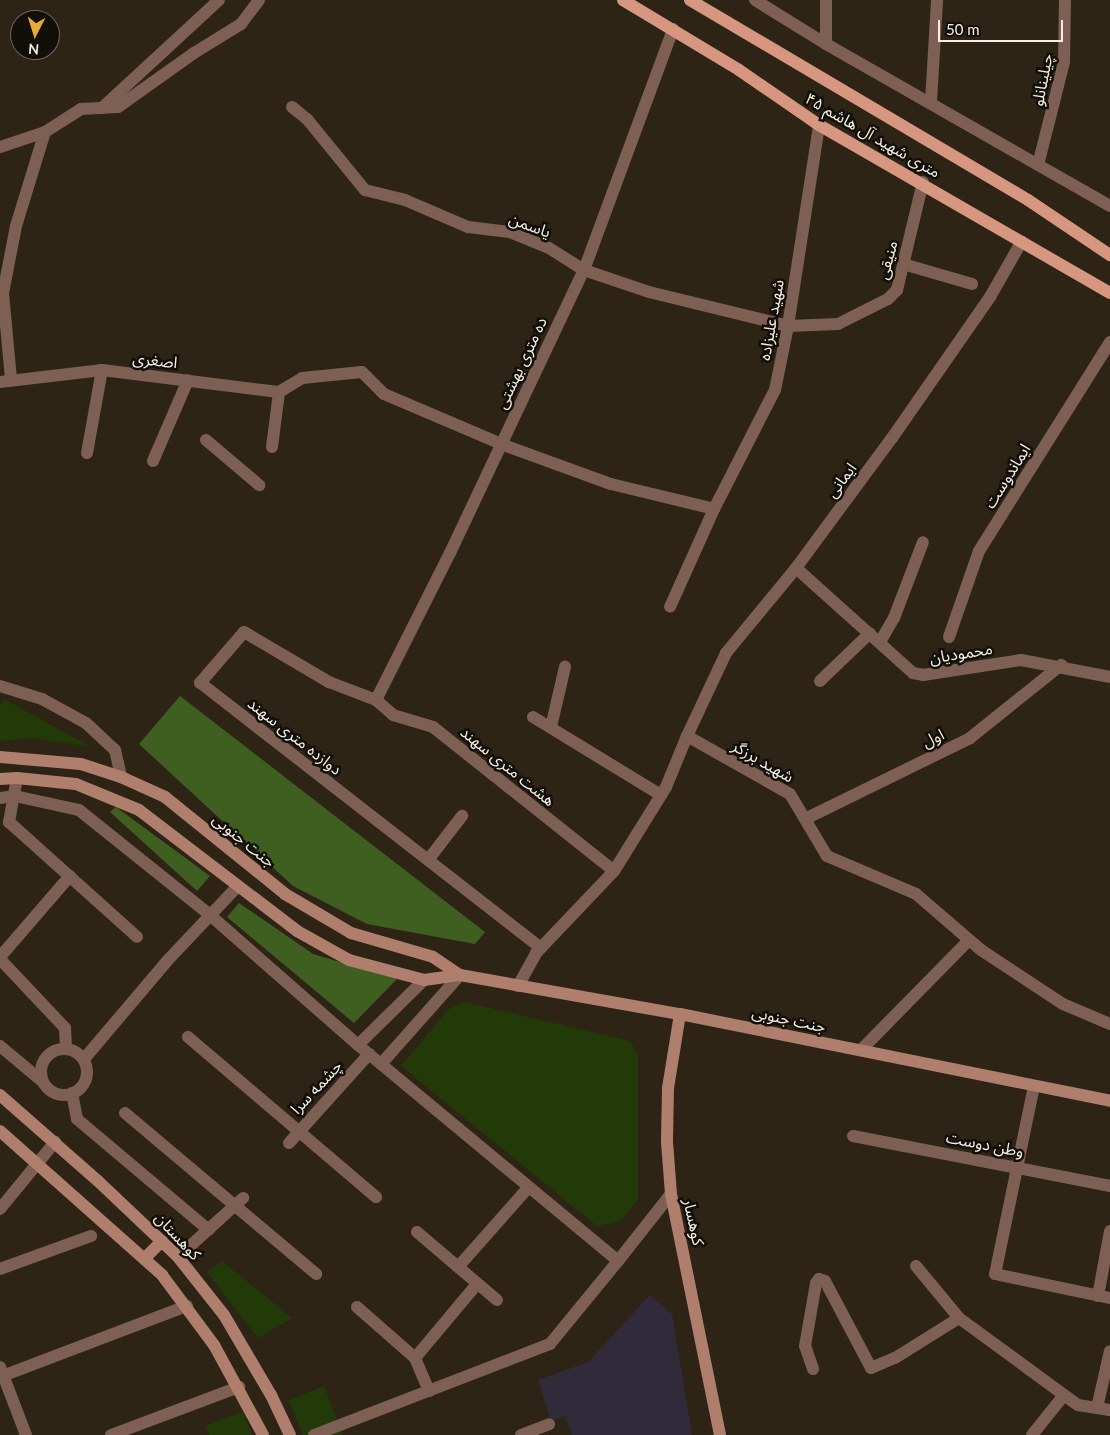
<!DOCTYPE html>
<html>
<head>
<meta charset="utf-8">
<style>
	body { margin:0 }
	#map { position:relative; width:1110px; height:1435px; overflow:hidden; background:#2e2416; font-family:Lato,"Noto Sans Arabic",sans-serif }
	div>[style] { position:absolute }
	.education>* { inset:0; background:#302a3a }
	.green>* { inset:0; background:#223a08 }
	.forest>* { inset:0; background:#3e5f20 }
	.minor>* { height:12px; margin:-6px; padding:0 6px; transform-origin:6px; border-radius:6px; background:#7e5f54 }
	.minor>.ring { margin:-6px; padding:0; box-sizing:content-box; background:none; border:12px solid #7e5f54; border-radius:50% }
	.secondary>* { height:12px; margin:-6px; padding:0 6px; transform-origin:6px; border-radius:6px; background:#b07e6d }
	.primary>* { height:12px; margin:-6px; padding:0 6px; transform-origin:6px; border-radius:6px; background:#d79680 }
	span { translate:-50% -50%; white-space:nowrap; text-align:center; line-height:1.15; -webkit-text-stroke:5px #120e08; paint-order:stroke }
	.street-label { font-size:16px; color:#f5eee5 }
	.north { position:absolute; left:10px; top:10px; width:50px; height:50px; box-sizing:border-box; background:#120e08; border:1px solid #6d6860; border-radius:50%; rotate:185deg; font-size:14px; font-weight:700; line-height:20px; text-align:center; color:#f5eee5 }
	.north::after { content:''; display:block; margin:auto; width:18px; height:22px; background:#e5ad35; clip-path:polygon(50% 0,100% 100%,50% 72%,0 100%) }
	.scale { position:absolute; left:938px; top:20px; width:125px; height:22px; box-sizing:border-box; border:2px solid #f5eee5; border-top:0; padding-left:6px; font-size:15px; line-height:18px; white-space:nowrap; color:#f5eee5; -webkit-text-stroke:4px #120e08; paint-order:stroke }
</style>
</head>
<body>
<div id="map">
	<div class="education">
		<div style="clip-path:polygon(650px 1295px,672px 1314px,692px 1435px,572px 1435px,565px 1416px,551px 1421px,538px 1380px,588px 1362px)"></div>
	</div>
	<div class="green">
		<div style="clip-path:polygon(4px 699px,91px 747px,31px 738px,0 741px,0 706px)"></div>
		<div style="clip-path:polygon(464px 1002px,630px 1041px,638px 1055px,638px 1200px,620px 1221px,597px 1226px,401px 1066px,449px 1009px)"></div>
		<div style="clip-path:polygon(222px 1261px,292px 1318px,258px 1338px,207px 1272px)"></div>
		<div style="clip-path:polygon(324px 1386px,343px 1435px,303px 1435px,289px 1400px)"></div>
		<div style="clip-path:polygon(243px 1412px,252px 1435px,209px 1435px,205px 1426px)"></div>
	</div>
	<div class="forest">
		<div style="clip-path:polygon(180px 696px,485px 932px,475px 944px,367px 924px,293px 886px,139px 744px)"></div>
		<div style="clip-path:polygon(116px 807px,210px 876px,197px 891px,110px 812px)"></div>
		<div style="clip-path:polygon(239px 903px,313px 954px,397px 979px,354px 1023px,227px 917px)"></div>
	</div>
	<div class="minor">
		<div style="left:755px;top:0;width:84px;rotate:31.8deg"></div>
		<div style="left:826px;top:44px;width:327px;rotate:29.7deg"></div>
		<div style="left:826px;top:44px;width:44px;rotate:-90deg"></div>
		<div style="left:931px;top:102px;width:102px;rotate:-86.6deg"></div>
		<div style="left:292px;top:107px;width:19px;rotate:39deg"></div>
		<div style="left:307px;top:119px;width:92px;rotate:50.8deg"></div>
		<div style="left:365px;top:190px;width:41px;rotate:14deg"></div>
		<div style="left:405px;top:200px;width:69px;rotate:23.2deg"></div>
		<div style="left:468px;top:227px;width:42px;rotate:6.8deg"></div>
		<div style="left:510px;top:232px;width:42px;rotate:22.3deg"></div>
		<div style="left:549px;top:248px;width:41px;rotate:32.2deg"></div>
		<div style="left:584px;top:270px;width:69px;rotate:18.7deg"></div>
		<div style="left:649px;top:292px;width:143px;rotate:13.7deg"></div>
		<div style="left:788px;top:326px;width:50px;rotate:-2.3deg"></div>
		<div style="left:838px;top:324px;width:56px;rotate:-26.6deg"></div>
		<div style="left:888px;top:299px;width:13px;rotate:-45deg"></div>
		<div style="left:897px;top:290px;width:111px;rotate:-76.5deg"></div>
		<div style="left:102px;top:108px;width:159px;rotate:-42.7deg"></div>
		<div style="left:0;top:147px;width:47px;rotate:-18.4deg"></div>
		<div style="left:45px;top:132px;width:43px;rotate:-32.6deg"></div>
		<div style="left:81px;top:109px;width:37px;rotate:-3deg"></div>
		<div style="left:118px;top:107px;width:93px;rotate:-35.4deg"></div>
		<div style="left:194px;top:53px;width:55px;rotate:-31.7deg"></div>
		<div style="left:241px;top:24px;width:30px;rotate:-53deg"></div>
		<div style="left:1038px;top:165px;width:106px;rotate:-75.8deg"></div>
		<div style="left:1064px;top:62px;width:62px;rotate:-89.1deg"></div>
		<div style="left:903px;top:264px;width:72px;rotate:16.2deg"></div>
		<div style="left:11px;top:379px;width:86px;rotate:-95.3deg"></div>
		<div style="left:3px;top:293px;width:68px;rotate:-79deg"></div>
		<div style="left:16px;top:226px;width:98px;rotate:-72.9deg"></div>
		<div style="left:0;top:382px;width:103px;rotate:-6.7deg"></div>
		<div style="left:102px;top:370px;width:178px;rotate:7.1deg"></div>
		<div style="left:279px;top:392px;width:27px;rotate:-31deg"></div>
		<div style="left:302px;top:378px;width:60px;rotate:-5.7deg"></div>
		<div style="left:362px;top:372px;width:31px;rotate:45deg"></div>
		<div style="left:384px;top:394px;width:127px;rotate:23.1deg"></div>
		<div style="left:501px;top:444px;width:117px;rotate:20deg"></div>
		<div style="left:611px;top:484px;width:106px;rotate:13.6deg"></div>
		<div style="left:714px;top:509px;width:107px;rotate:114.2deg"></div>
		<div style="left:206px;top:440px;width:70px;rotate:40.3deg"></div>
		<div style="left:272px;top:447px;width:55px;rotate:-82.7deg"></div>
		<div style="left:87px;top:453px;width:84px;rotate:-79.8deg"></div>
		<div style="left:153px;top:461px;width:88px;rotate:-66.6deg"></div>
		<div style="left:714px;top:509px;width:134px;rotate:-62.9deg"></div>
		<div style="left:775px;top:390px;width:65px;rotate:-78.5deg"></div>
		<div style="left:788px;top:326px;width:203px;rotate:-81.2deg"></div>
		<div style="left:796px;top:568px;width:157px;rotate:41.9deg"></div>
		<div style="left:913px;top:673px;width:10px;rotate:11deg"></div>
		<div style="left:923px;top:675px;width:99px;rotate:-8.7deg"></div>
		<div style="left:1021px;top:660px;width:91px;rotate:10.8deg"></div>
		<div style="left:949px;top:637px;width:91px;rotate:-70.8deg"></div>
		<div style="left:979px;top:551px;width:247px;rotate:-57.9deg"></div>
		<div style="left:880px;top:642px;width:28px;rotate:-60deg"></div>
		<div style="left:894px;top:618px;width:81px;rotate:-69.1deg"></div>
		<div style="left:820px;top:681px;width:69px;rotate:-43.8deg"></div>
		<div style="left:0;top:686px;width:44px;rotate:17.2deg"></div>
		<div style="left:42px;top:699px;width:50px;rotate:28.6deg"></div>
		<div style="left:86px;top:723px;width:40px;rotate:43deg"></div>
		<div style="left:115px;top:750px;width:28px;rotate:77deg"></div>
		<div style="left:376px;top:700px;width:165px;rotate:-63.3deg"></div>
		<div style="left:450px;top:553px;width:313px;rotate:-64.7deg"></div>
		<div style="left:584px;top:270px;width:257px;rotate:-69.7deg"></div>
		<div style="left:533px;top:717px;width:150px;rotate:31.4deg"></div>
		<div style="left:551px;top:727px;width:62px;rotate:-76.9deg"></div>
		<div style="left:687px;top:736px;width:92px;rotate:-64.8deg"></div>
		<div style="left:726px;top:653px;width:110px;rotate:-50.5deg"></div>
		<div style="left:796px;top:568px;width:162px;rotate:-53.6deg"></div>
		<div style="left:892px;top:438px;width:172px;rotate:-55.2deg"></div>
		<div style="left:990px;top:297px;width:64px;rotate:-60.3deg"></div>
		<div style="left:17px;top:778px;width:45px;rotate:100.3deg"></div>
		<div style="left:9px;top:822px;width:172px;rotate:41.9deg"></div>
		<div style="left:0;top:798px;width:15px;rotate:-8deg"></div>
		<div style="left:15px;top:796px;width:66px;rotate:12.3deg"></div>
		<div style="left:79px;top:810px;width:168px;rotate:38.7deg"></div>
		<div style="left:210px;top:915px;width:197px;rotate:41.3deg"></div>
		<div style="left:358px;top:1045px;width:338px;rotate:39.7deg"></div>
		<div style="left:618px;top:1261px;width:85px;rotate:-51.7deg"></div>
		<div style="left:805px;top:819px;width:184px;rotate:-26.1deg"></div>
		<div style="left:970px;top:738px;width:117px;rotate:-38.7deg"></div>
		<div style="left:428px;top:860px;width:56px;rotate:-52.3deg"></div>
		<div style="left:541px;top:948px;width:432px;rotate:-142.1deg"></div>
		<div style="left:200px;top:683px;width:67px;rotate:-49.2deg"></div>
		<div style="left:244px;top:632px;width:99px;rotate:30.5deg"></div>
		<div style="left:329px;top:682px;width:50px;rotate:21deg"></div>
		<div style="left:376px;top:700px;width:23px;rotate:41deg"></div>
		<div style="left:393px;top:715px;width:42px;rotate:16.7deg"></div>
		<div style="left:433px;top:727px;width:231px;rotate:38.5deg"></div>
		<div style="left:0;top:957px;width:107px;rotate:-49.2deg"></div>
		<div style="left:0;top:959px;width:95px;rotate:46.7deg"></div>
		<div style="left:65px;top:1028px;width:21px;rotate:87deg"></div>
		<div style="left:518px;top:986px;width:38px;rotate:-61deg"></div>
		<div style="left:536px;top:953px;width:113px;rotate:-46.4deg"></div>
		<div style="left:614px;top:871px;width:99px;rotate:-58.2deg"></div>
		<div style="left:666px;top:787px;width:55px;rotate:-67.6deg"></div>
		<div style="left:687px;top:736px;width:118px;rotate:29.4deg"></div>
		<div style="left:790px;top:794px;width:72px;rotate:59.2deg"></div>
		<div style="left:827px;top:856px;width:97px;rotate:23.1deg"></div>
		<div style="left:916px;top:894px;width:86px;rotate:40.7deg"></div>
		<div style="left:981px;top:950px;width:98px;rotate:33.4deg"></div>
		<div style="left:1063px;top:1004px;width:51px;rotate:23.1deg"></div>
		<div style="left:188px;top:1037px;width:247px;rotate:40.4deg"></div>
		<div style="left:358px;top:1045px;width:93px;rotate:-44.6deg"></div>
		<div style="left:0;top:1046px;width:56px;rotate:39.9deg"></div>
		<div class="ring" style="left:41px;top:1049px;width:34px;height:34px"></div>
		<div style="left:861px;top:1050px;width:154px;rotate:-45.5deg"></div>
		<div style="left:84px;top:1059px;width:128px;rotate:-49.7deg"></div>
		<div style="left:167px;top:961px;width:103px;rotate:-46.6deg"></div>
		<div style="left:381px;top:1064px;width:119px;rotate:-48.4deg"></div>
		<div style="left:1034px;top:1086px;width:192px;rotate:101.7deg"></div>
		<div style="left:995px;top:1274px;width:117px;rotate:11.8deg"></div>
		<div style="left:72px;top:1093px;width:26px;rotate:79deg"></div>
		<div style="left:77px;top:1119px;width:172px;rotate:40.1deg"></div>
		<div style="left:125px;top:1113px;width:250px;rotate:40.1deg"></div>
		<div style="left:853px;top:1136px;width:262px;rotate:11deg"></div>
		<div style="left:289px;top:1143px;width:120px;rotate:-48deg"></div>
		<div style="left:0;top:1209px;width:87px;rotate:-50.6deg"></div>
		<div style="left:417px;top:1232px;width:105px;rotate:40.4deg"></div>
		<div style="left:178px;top:1257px;width:88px;rotate:-42.2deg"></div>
		<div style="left:916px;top:1266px;width:67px;rotate:50.4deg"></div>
		<div style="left:959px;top:1318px;width:147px;rotate:36.2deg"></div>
		<div style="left:1078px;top:1405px;width:32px;rotate:9deg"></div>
		<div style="left:458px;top:1267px;width:106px;rotate:-48.5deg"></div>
		<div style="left:0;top:1269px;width:97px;rotate:-19.9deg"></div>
		<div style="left:1098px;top:1296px;width:66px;rotate:-79.5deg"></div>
		<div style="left:357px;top:1307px;width:77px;rotate:41.3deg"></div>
		<div style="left:415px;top:1358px;width:36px;rotate:67deg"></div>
		<div style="left:415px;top:1358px;width:97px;rotate:-50deg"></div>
		<div style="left:0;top:1367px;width:73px;rotate:69.1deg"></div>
		<div style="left:813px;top:1369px;width:24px;rotate:-109deg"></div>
		<div style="left:805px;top:1346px;width:64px;rotate:-80.1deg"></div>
		<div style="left:816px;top:1283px;width:5px;rotate:-53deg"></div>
		<div style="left:819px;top:1279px;width:6px;rotate:18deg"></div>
		<div style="left:825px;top:1281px;width:98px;rotate:62.1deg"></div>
		<div style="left:871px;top:1368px;width:26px;rotate:-23deg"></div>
		<div style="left:895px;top:1358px;width:75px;rotate:-32deg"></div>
		<div style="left:0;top:1377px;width:200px;rotate:-20.8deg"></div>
		<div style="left:1097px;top:1408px;width:58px;rotate:-77.2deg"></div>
		<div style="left:111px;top:1435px;width:137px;rotate:-20.6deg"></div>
		<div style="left:314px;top:1435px;width:253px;rotate:-21.1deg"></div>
		<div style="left:550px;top:1344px;width:107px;rotate:-50.7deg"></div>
		<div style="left:521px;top:1435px;width:30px;rotate:-21deg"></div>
		<div style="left:1032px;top:1435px;width:51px;rotate:-51.3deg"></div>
	</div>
	<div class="secondary">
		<div style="left:0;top:757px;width:81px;rotate:4.9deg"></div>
		<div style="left:81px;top:764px;width:42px;rotate:18deg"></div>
		<div style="left:121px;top:777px;width:48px;rotate:24.4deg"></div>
		<div style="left:165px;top:797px;width:154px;rotate:38.9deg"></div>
		<div style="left:285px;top:894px;width:77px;rotate:30.6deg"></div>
		<div style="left:351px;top:933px;width:85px;rotate:16.3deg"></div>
		<div style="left:433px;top:957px;width:32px;rotate:34deg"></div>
		<div style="left:0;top:779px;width:17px;rotate:-3deg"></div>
		<div style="left:17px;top:778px;width:59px;rotate:5.8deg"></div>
		<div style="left:76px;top:784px;width:68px;rotate:22.4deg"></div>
		<div style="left:139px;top:810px;width:199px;rotate:37.4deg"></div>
		<div style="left:297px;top:931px;width:60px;rotate:29.1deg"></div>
		<div style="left:349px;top:960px;width:78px;rotate:14.9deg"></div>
		<div style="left:424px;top:980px;width:36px;rotate:-8deg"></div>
		<div style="left:460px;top:975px;width:223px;rotate:10.1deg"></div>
		<div style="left:680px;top:1014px;width:439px;rotate:11.4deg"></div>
		<div style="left:680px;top:1014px;width:75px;rotate:99.2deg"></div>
		<div style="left:668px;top:1088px;width:54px;rotate:91.1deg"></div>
		<div style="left:667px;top:1142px;width:52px;rotate:85.6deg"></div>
		<div style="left:671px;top:1194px;width:246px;rotate:78.5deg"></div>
		<div style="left:0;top:1095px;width:130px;rotate:41.3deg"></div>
		<div style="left:98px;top:1181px;width:110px;rotate:43.5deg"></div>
		<div style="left:178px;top:1257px;width:74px;rotate:51.6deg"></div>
		<div style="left:224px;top:1315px;width:93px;rotate:59.6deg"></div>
		<div style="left:271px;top:1395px;width:44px;rotate:64.6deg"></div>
		<div style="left:0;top:1131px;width:217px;rotate:41.6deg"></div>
		<div style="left:162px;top:1275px;width:87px;rotate:53.4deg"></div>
		<div style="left:214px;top:1345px;width:102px;rotate:61.4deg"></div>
		<div style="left:145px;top:1258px;width:24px;rotate:-45deg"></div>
	</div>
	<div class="primary">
		<div style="left:623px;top:0;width:135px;rotate:31.1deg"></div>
		<div style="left:739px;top:70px;width:97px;rotate:34.5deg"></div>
		<div style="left:819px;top:125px;width:336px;rotate:30deg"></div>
		<div style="left:690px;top:0;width:393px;rotate:30.6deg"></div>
		<div style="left:1028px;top:200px;width:99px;rotate:33.9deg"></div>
	</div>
	<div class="street-label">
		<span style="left:1042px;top:80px;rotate:-79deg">چیلینانلو</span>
		<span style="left:873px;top:135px;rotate:30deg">۴۵ متری شهید آل هاشم</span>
		<span style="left:530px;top:225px;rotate:20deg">یاسمن</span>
		<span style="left:887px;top:260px;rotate:-75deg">منیقی</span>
		<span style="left:771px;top:320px;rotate:-80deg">شهید علیزاده</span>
		<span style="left:155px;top:360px;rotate:6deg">اصغری</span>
		<span style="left:521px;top:363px;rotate:-65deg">ده متری بهشتی</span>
		<span style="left:1007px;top:476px;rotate:-58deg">ایماندوست</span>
		<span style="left:841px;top:480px;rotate:-53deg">ایمانی</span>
		<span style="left:961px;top:653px;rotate:-9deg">محمودیان</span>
		<span style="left:295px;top:736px;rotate:38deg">دوازده متری سهند</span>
		<span style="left:933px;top:738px;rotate:-26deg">اول</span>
		<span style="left:763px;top:761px;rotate:30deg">شهید برزگر</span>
		<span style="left:508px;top:766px;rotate:39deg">هشت متری سهند</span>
		<span style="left:244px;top:840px;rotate:39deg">جنت جنوبی</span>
		<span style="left:789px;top:1019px;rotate:12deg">جنت جنوبی</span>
		<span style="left:316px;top:1087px;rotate:-47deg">چشمه‌ سرا</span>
		<span style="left:985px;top:1144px;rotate:11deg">وطن دوست</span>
		<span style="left:694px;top:1222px;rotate:78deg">کوهسار</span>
		<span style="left:178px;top:1236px;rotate:47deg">کوهستان</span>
	</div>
	<div class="north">N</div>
	<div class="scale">50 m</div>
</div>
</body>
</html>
